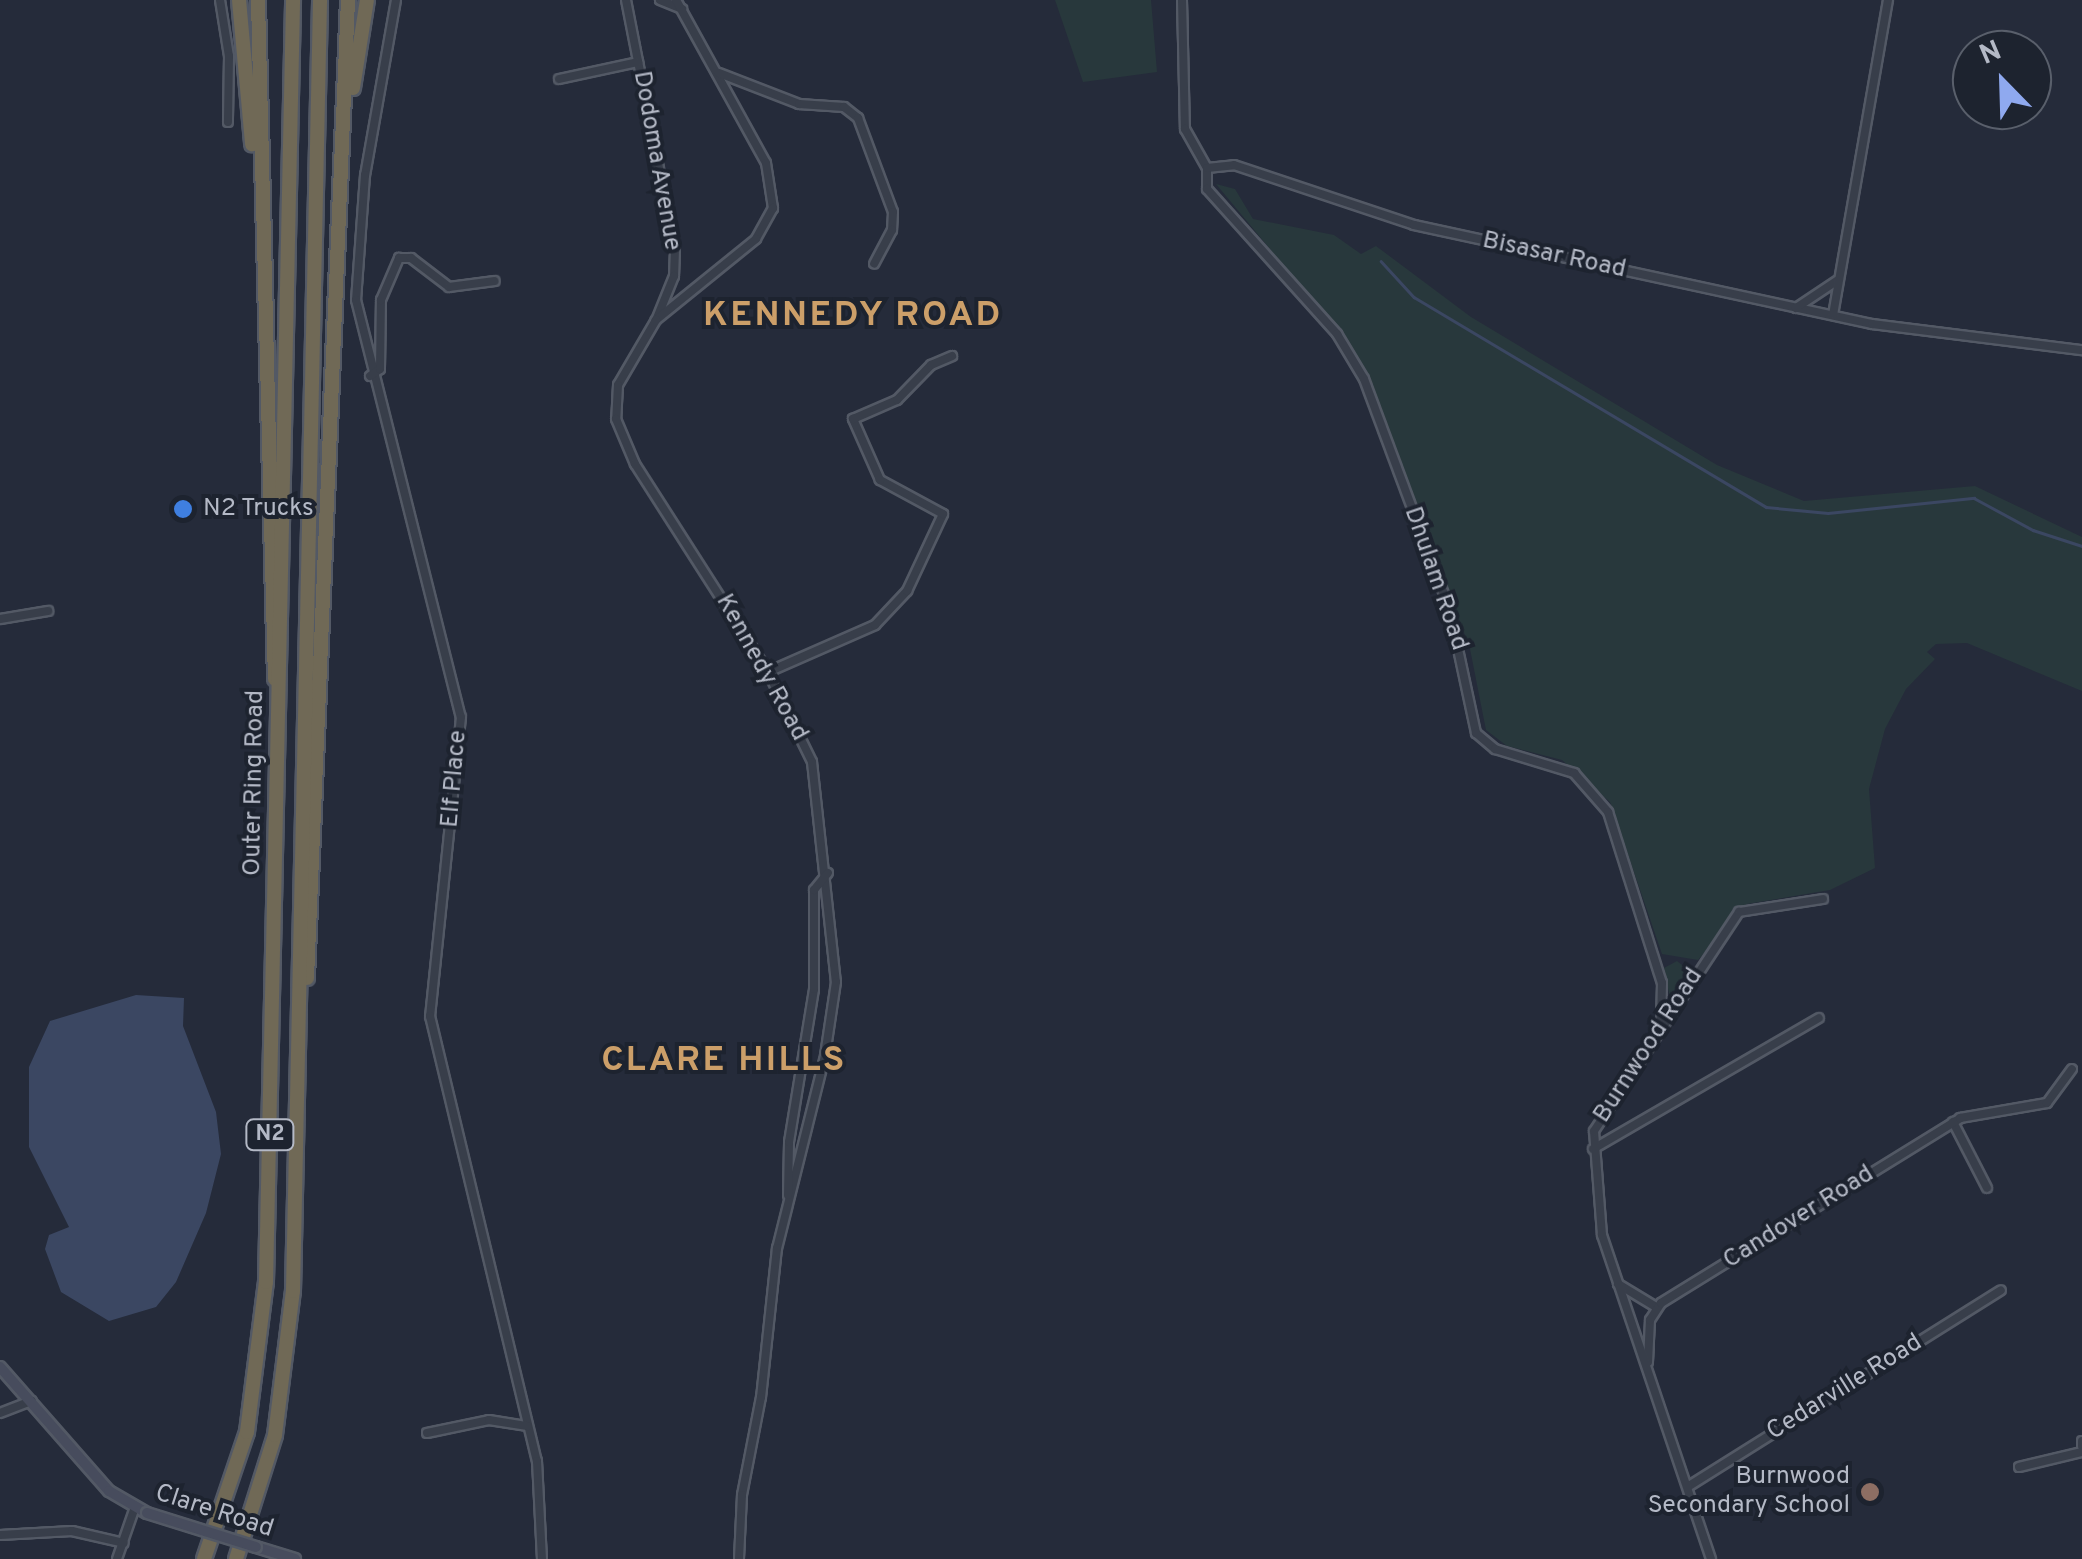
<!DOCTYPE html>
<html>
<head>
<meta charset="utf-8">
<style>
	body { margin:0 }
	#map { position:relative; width:2082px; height:1559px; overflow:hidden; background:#252b3a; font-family:Overpass,sans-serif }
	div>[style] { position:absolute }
	.green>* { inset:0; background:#28383c }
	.water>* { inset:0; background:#3b4762 }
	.stream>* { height:2.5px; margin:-1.25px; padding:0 1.25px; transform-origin:1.25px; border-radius:1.25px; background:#3b4762 }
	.roads { filter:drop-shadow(2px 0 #535965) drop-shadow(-2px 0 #535965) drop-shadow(0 2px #535965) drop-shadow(0 -2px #535965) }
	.street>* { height:8px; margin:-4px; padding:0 4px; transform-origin:4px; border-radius:4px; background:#383e4a }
	.secondary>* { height:10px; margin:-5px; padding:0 5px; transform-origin:5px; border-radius:5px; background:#474c5d }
	.highway>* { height:14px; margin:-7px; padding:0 7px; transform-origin:7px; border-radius:7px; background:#706956 }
	.bridges { filter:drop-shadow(2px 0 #535965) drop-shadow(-2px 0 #535965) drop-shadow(0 2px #535965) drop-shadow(0 -2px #535965) }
	.secondary-bridge>* { height:10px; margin:-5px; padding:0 5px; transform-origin:5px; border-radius:5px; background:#474c5d }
	.dots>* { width:28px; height:28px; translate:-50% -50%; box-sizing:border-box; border:5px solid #1d232f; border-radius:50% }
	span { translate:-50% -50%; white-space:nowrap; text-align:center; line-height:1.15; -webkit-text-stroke:8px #1d232f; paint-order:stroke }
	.shield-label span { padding:2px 8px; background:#1d232f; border:2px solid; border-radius:8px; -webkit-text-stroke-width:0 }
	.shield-label { font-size:22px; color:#b4b9c6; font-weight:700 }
	.street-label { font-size:25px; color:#b4b9c6 }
	.poi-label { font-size:25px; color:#b4b9c6 }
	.left { translate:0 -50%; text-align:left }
	.right { translate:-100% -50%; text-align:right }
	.district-label { font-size:35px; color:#cc9f69; font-weight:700; letter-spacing:2.5px }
	.north { position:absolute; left:1952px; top:30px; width:100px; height:100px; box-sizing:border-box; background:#1d232f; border:2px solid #595f6b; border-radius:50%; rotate:337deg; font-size:28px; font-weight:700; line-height:40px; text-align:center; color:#b4b9c6 }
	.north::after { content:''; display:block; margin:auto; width:35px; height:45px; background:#8fa9ef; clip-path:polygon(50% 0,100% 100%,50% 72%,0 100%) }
</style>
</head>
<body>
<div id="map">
	<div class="green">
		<div style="clip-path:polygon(1055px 0,1151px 0,1157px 72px,1083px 82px)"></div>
		<div style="clip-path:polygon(1216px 184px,1235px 189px,1253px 219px,1334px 235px,1361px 254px,1376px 246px,1471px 317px,1717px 465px,1804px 501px,1975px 486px,2082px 537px,2082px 691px,1967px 643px,1936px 644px,1927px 652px,1935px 659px,1906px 689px,1885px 729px,1869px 789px,1875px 868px,1830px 890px,1747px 904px,1698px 960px,1662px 954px,1610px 802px,1562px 760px,1507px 746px,1486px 730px,1470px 649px,1371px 381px,1351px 347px)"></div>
		<div style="clip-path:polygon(1677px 961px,1691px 972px,1671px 1003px,1664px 968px)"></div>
	</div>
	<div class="water">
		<div style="clip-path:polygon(136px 995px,184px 998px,183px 1026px,216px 1112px,221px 1154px,206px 1213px,176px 1282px,156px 1307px,109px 1321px,61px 1292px,45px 1249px,49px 1235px,69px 1227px,29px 1147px,29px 1067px,50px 1021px)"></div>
	</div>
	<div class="stream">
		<div style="left:1381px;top:261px;width:49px;rotate:47.5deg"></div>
		<div style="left:1414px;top:297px;width:410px;rotate:30.8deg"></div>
		<div style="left:1766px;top:507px;width:62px;rotate:5.5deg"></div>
		<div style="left:1828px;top:513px;width:147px;rotate:-5.9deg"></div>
		<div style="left:1974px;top:498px;width:67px;rotate:28.5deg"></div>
		<div style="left:2033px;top:530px;width:52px;rotate:18.1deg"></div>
	</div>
	<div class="roads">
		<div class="street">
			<div style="left:220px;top:0;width:57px;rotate:80.9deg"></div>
			<div style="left:229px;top:56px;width:66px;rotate:90.9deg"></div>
			<div style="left:396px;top:0;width:178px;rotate:100deg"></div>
			<div style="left:365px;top:175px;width:125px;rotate:94.1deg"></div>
			<div style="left:356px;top:300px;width:430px;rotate:75.9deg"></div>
			<div style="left:461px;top:717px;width:301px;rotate:95.9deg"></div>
			<div style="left:430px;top:1016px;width:458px;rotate:76.5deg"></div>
			<div style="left:537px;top:1461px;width:98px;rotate:87.1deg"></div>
			<div style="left:626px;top:0;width:254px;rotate:78.9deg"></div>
			<div style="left:675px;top:249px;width:27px;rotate:92deg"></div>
			<div style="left:674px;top:276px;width:45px;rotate:112deg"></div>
			<div style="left:660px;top:0;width:24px;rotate:22deg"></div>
			<div style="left:676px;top:0;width:186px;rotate:61.1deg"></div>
			<div style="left:766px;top:163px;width:46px;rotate:81.2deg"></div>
			<div style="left:773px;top:208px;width:35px;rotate:119deg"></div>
			<div style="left:756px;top:239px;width:129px;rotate:141deg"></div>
			<div style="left:656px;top:320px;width:75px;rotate:120.3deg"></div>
			<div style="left:618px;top:385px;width:34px;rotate:93deg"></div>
			<div style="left:616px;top:419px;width:49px;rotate:67.1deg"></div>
			<div style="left:635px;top:464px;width:247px;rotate:57.4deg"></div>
			<div style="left:768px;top:672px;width:100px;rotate:63.9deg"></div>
			<div style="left:812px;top:762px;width:221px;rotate:83.8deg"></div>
			<div style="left:836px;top:982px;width:75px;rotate:98.5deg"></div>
			<div style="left:825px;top:1056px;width:198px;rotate:104deg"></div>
			<div style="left:777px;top:1248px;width:150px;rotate:96.1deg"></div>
			<div style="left:761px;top:1397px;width:100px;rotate:101deg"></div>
			<div style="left:742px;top:1495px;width:64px;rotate:92.7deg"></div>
			<div style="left:1182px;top:0;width:129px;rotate:88.7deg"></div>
			<div style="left:1185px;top:129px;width:45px;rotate:60.6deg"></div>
			<div style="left:719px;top:73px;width:86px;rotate:21.2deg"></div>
			<div style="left:799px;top:104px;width:45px;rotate:3.8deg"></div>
			<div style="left:844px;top:107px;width:18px;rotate:38deg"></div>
			<div style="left:858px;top:118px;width:100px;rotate:69.6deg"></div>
			<div style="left:893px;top:212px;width:18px;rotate:93deg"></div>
			<div style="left:892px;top:230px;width:38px;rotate:118deg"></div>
			<div style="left:559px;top:79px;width:81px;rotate:-12.1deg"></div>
			<div style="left:1207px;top:168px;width:21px;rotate:90deg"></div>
			<div style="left:1207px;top:189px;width:195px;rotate:48.1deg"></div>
			<div style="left:1337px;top:334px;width:52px;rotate:59deg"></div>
			<div style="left:1364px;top:379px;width:243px;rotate:69.6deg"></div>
			<div style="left:1449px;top:607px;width:129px;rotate:77.9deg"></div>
			<div style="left:1476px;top:733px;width:25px;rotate:40deg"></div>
			<div style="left:1495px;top:749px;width:83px;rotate:16.9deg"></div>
			<div style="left:1574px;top:773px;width:52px;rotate:48.9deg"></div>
			<div style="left:1608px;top:812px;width:179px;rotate:72.5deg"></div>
			<div style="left:1662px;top:983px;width:42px;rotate:91.4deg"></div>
			<div style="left:1207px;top:168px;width:27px;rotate:-6deg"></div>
			<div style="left:1234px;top:165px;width:190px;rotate:18.4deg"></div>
			<div style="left:1414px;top:225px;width:469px;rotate:12.2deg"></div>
			<div style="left:1872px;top:324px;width:212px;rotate:7.1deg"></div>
			<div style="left:1796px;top:308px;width:50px;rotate:-33.7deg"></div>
			<div style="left:1833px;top:315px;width:320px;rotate:-80.1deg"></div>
			<div style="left:370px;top:376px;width:12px;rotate:-35deg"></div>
			<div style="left:380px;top:369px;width:69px;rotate:-89.2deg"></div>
			<div style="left:381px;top:300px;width:46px;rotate:-66.8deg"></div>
			<div style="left:399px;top:258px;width:12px"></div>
			<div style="left:411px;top:258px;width:48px;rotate:37.3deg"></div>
			<div style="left:449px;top:287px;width:46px;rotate:-7.4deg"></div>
			<div style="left:0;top:619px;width:49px;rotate:-9.5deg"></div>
			<div style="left:768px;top:672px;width:117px;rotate:-23.7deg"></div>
			<div style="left:875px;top:625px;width:47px;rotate:-46.7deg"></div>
			<div style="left:907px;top:591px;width:85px;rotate:-64.9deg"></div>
			<div style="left:943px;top:514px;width:72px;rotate:-151.6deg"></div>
			<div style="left:880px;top:480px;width:67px;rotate:-113.9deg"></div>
			<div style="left:853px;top:419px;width:48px;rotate:-23.4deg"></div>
			<div style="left:897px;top:400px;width:49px;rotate:-45.8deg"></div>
			<div style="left:931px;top:365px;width:23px;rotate:-23deg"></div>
			<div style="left:1953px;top:1122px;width:74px;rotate:62.7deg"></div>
			<div style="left:1593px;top:1149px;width:261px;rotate:-30.1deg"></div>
			<div style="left:788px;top:1195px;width:53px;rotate:-88.9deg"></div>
			<div style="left:789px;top:1142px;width:155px;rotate:-80.7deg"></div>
			<div style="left:814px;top:989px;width:99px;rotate:-90deg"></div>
			<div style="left:814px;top:890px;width:22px;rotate:-51deg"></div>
			<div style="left:1618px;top:1284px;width:44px;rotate:31.2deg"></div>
			<div style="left:1648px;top:1362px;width:42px;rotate:-87.3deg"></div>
			<div style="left:1650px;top:1320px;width:20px;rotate:-57deg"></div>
			<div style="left:1661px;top:1303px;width:352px;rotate:-31.7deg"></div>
			<div style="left:1960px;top:1118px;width:88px;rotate:-9.8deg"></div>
			<div style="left:2047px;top:1103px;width:42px;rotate:-53.7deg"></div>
			<div style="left:0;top:1413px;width:34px;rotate:-21deg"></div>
			<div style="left:427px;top:1433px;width:63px;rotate:-11.8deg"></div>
			<div style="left:489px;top:1420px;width:39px;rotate:9deg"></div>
			<div style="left:2082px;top:1441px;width:5px;rotate:90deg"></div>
			<div style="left:2019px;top:1467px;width:65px;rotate:-13.4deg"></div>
			<div style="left:1689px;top:1486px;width:368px;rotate:-32.1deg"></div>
			<div style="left:0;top:1535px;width:72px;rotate:-3.2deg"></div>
			<div style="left:72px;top:1531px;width:53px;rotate:13deg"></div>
			<div style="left:117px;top:1559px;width:55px;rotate:-70.9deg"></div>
			<div style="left:1711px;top:1559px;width:342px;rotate:-108.6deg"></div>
			<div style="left:1602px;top:1235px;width:104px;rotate:-94.4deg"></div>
			<div style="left:1594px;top:1131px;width:263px;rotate:-56.5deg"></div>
			<div style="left:1739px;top:912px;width:85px;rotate:-8.8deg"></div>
		</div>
		<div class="secondary">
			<div style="left:0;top:1367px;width:165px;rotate:48.7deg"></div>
			<div style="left:109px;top:1491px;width:44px;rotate:30.1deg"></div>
			<div style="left:256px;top:1547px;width:41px;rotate:17.1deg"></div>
		</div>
		<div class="highway">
			<div style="left:239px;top:0;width:145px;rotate:84.8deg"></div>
			<div style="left:258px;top:0;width:679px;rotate:88.57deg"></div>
			<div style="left:353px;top:88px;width:89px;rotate:-81deg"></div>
			<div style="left:307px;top:978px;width:979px;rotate:-87.6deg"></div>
			<div style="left:204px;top:1559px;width:134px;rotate:-71.3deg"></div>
			<div style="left:247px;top:1432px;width:151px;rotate:-82.8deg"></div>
			<div style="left:266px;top:1282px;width:1282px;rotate:-88.79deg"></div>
			<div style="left:236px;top:1559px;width:130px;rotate:-72.5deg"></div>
			<div style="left:275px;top:1435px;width:145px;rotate:-82.9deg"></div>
			<div style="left:293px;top:1291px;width:1291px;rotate:-88.8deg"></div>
		</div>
	</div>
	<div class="bridges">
		<div class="secondary-bridge">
			<div style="left:147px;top:1513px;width:114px;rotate:17.3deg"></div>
		</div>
	</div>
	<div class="dots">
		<div style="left:183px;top:509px;background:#3f7fe0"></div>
		<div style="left:1870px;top:1492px;background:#8d6e63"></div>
	</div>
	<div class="shield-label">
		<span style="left:270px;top:1135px">N2</span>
	</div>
	<div class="street-label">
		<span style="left:656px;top:161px;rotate:80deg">Dodoma Avenue</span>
		<span style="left:1554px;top:256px;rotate:12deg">Bisasar Road</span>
		<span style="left:1435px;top:579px;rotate:71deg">Dhulam Road</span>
		<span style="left:761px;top:668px;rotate:61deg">Kennedy Road</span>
		<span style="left:455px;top:779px;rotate:-85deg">Elf Place</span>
		<span style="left:255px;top:783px;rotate:-89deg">Outer Ring Road</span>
		<span style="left:1649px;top:1046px;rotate:-57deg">Burnwood Road</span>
		<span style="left:1799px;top:1218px;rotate:-32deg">Candover Road</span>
		<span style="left:1845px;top:1388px;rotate:-32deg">Cedarville Road</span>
		<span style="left:214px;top:1512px;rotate:18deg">Clare Road</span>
	</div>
	<div class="poi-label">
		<span class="left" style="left:203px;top:509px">N2 Trucks</span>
		<span class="right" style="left:1850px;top:1492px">Burnwood<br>Secondary School</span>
	</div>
	<div class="district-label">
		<span style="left:853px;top:316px">KENNEDY ROAD</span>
		<span style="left:724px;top:1061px">CLARE HILLS</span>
	</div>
	<div class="north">N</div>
</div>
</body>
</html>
